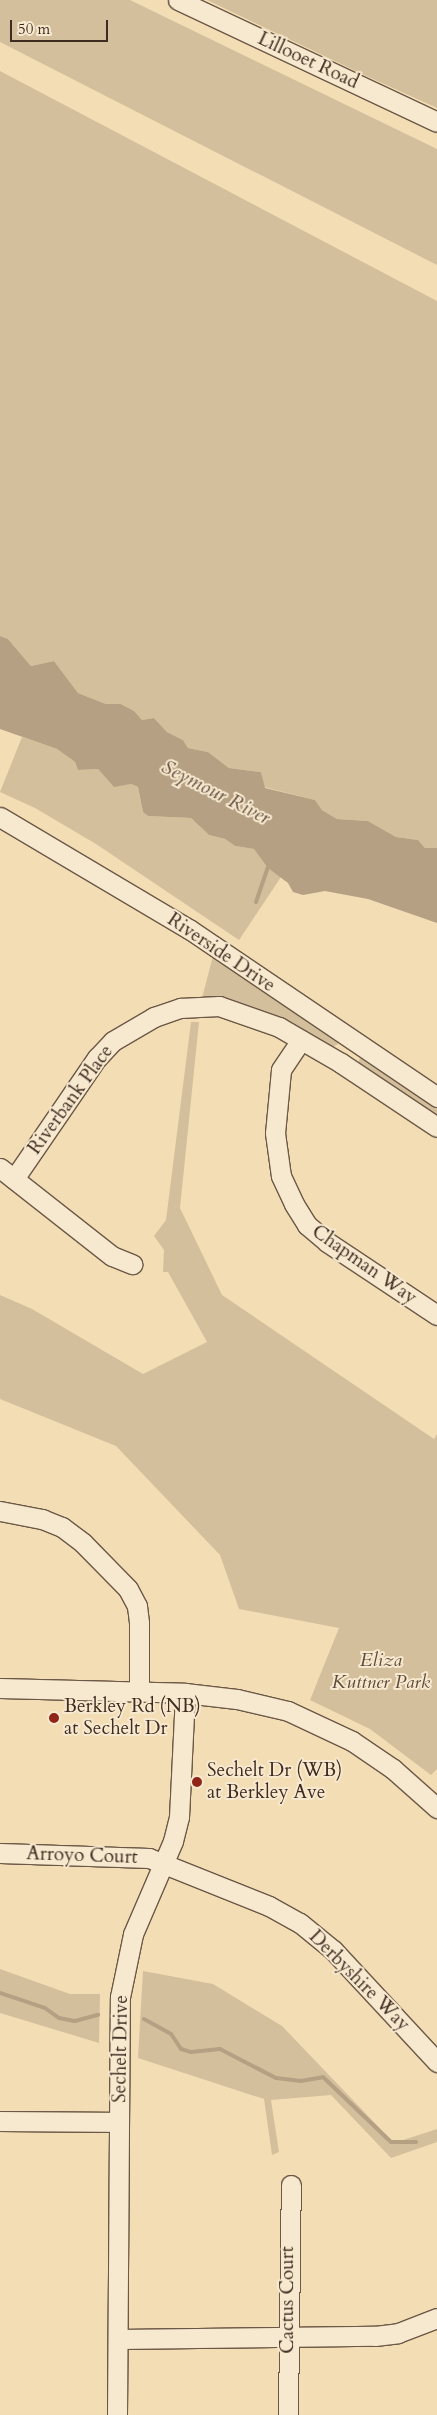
<!DOCTYPE html>
<html>
<head>
<meta charset="utf-8">
<style>
	body { margin:0 }
	#map { position:relative; width:437px; height:2415px; overflow:hidden; background:#f2ddb5; font-family:Cardo,serif }
	div>[style] { position:absolute }
	.green>* { inset:0; background:#d4bf9c }
	.water>* { inset:0; background:#b5a083 }
	.stream>* { height:4px; margin:-2px; padding:0 2px; transform-origin:2px; border-radius:2px; background:#b5a083 }
	.roads { filter:drop-shadow(1px 0 #6c5846) drop-shadow(-1px 0 #6c5846) drop-shadow(0 1px #6c5846) drop-shadow(0 -1px #6c5846) }
	.minor>* { height:19px; margin:-9.5px; padding:0 9.5px; transform-origin:9.5px; border-radius:9.5px; background:#f7e9cf }
	.dots>* { width:14px; height:14px; translate:-50% -50%; box-sizing:border-box; border:2px solid #f7e9cf; border-radius:50% }
	span { translate:-50% -50%; white-space:nowrap; text-align:center; line-height:1.15; -webkit-text-stroke:4px #f7e9cf; paint-order:stroke }
	.street-label { font-size:19px; color:#402b21 }
	.park-label { font-size:19px; color:#5e493a; font-style:italic }
	.poi-label { font-size:19px; color:#402b21 }
	.left { translate:0 -50%; text-align:left }
	.water-label { font-size:20px; color:#634e3e; font-style:italic }
	.scale { position:absolute; left:10px; top:20px; width:98px; height:22px; box-sizing:border-box; border:2px solid #402b21; border-top:0; padding-left:6px; font-size:15px; line-height:18px; white-space:nowrap; color:#402b21; -webkit-text-stroke:4px #f7e9cf; paint-order:stroke }
</style>
</head>
<body>
<div id="map">
	<div class="green">
		<div style="clip-path:polygon(0 0,130px 0,437px 149px,437px 265px,0 42px)"></div>
		<div style="clip-path:polygon(207px 0,437px 0,437px 108px,362px 74px)"></div>
		<div style="clip-path:polygon(0 71px,437px 301px,437px 848px,425px 848px,418px 840px,396px 837px,368px 821px,337px 819px,322px 810px,315px 800px,264px 787px,261px 772px,229px 768px,208px 752px,188px 748px,183px 740px,167px 732px,154px 718px,142px 720px,134px 711px,121px 704px,106px 704px,78px 693px,54px 661px,31px 666px,8px 639px,0 636px)"></div>
		<div style="clip-path:polygon(22px 737px,57px 749px,75px 762px,78px 770px,98px 769px,114px 786px,131px 784px,138px 787px,143px 812px,148px 816px,191px 818px,209px 835px,225px 839px,235px 846px,254px 849px,261px 855px,268px 868px,281px 877px,239px 940px,96px 844px,35px 808px,0 792px)"></div>
		<div style="clip-path:polygon(213px 956px,338px 1041px,338px 1044px,333px 1047px,292px 1025px,202px 998px)"></div>
		<div style="clip-path:polygon(191px 1022px,199px 1022px,180px 1208px,222px 1295px,434px 1439px,437px 1434px,437px 1769px,431px 1775px,370px 1729px,310px 1700px,339px 1628px,239px 1609px,220px 1555px,116px 1446px,0 1399px,0 1295px,32px 1309px,143px 1374px,207px 1342px,168px 1272px,163px 1272px,164px 1250px,154px 1236px,166px 1220px)"></div>
		<div style="clip-path:polygon(360px 1058px,437px 1109px,437px 1118px,358px 1064px)"></div>
		<div style="clip-path:polygon(0 1969px,70px 1994px,100px 1994px,99px 2043px,0 2013px)"></div>
		<div style="clip-path:polygon(143px 1971px,213px 1984px,282px 2026px,394px 2143px,437px 2129px,437px 2142px,391px 2158px,331px 2095px,271px 2100px,279px 2152px,272px 2155px,264px 2099px,138px 2058px)"></div>
	</div>
	<div class="water">
		<div style="clip-path:polygon(0 636px,8px 639px,31px 666px,54px 661px,78px 693px,106px 704px,121px 704px,134px 711px,142px 720px,154px 718px,167px 732px,183px 740px,188px 748px,208px 752px,229px 768px,261px 772px,265px 788px,315px 800px,322px 810px,337px 819px,368px 821px,396px 837px,418px 840px,425px 848px,437px 848px,437px 923px,368px 899px,325px 891px,303px 895px,293px 892px,288px 883px,268px 868px,254px 849px,235px 846px,225px 839px,209px 835px,191px 818px,148px 816px,143px 812px,138px 787px,131px 784px,114px 787px,98px 769px,78px 770px,75px 762px,57px 749px,0 729px)"></div>
	</div>
	<div class="stream">
		<div style="left:256px;top:902px;width:40px;rotate:-71.1deg"></div>
		<div style="left:0;top:1993px;width:47px;rotate:18.4deg"></div>
		<div style="left:45px;top:2008px;width:17px;rotate:36deg"></div>
		<div style="left:59px;top:2018px;width:16px;rotate:11deg"></div>
		<div style="left:75px;top:2021px;width:24px;rotate:-15deg"></div>
		<div style="left:144px;top:2019px;width:31px;rotate:29deg"></div>
		<div style="left:171px;top:2034px;width:18px;rotate:56deg"></div>
		<div style="left:181px;top:2049px;width:10px;rotate:17deg"></div>
		<div style="left:191px;top:2052px;width:29px;rotate:-6deg"></div>
		<div style="left:220px;top:2049px;width:63px;rotate:27.4deg"></div>
		<div style="left:276px;top:2078px;width:25px;rotate:7deg"></div>
		<div style="left:301px;top:2081px;width:22px;rotate:-10deg"></div>
		<div style="left:323px;top:2077px;width:94px;rotate:43.7deg"></div>
		<div style="left:391px;top:2142px;width:25px"></div>
	</div>
	<div class="roads">
		<div class="minor">
			<div style="left:178px;top:0;width:286px;rotate:25.2deg"></div>
			<div style="left:0;top:817px;width:220px;rotate:30.7deg"></div>
			<div style="left:189px;top:929px;width:300px;rotate:34.1deg"></div>
			<div style="left:301px;top:1040px;width:36px;rotate:124deg"></div>
			<div style="left:281px;top:1070px;width:63px;rotate:95.4deg"></div>
			<div style="left:275px;top:1133px;width:43px;rotate:82.1deg"></div>
			<div style="left:281px;top:1176px;width:31px;rotate:65deg"></div>
			<div style="left:294px;top:1204px;width:25px;rotate:58deg"></div>
			<div style="left:307px;top:1225px;width:26px;rotate:40deg"></div>
			<div style="left:327px;top:1242px;width:132px;rotate:33.6deg"></div>
			<div style="left:0;top:1168px;width:142px;rotate:38.2deg"></div>
			<div style="left:112px;top:1256px;width:22px;rotate:22deg"></div>
			<div style="left:14px;top:1179px;width:147px;rotate:-55.6deg"></div>
			<div style="left:97px;top:1058px;width:23px;rotate:-47deg"></div>
			<div style="left:113px;top:1041px;width:48px;rotate:-30.3deg"></div>
			<div style="left:154px;top:1017px;width:28px;rotate:-19deg"></div>
			<div style="left:180px;top:1008px;width:39px;rotate:-3deg"></div>
			<div style="left:219px;top:1006px;width:64px;rotate:19.3deg"></div>
			<div style="left:279px;top:1027px;width:72px;rotate:30.1deg"></div>
			<div style="left:341px;top:1063px;width:115px;rotate:33.7deg"></div>
			<div style="left:0;top:1511px;width:43px;rotate:10.8deg"></div>
			<div style="left:42px;top:1519px;width:22px;rotate:22deg"></div>
			<div style="left:62px;top:1527px;width:26px;rotate:37deg"></div>
			<div style="left:83px;top:1543px;width:64px;rotate:45.6deg"></div>
			<div style="left:128px;top:1589px;width:19px;rotate:62deg"></div>
			<div style="left:137px;top:1606px;width:17px;rotate:83deg"></div>
			<div style="left:139px;top:1623px;width:68px;rotate:90deg"></div>
			<div style="left:0;top:1688px;width:185px;rotate:1.5deg"></div>
			<div style="left:185px;top:1693px;width:52px;rotate:6.6deg"></div>
			<div style="left:237px;top:1699px;width:52px;rotate:13.2deg"></div>
			<div style="left:288px;top:1711px;width:71px;rotate:25.1deg"></div>
			<div style="left:352px;top:1741px;width:50px;rotate:34.3deg"></div>
			<div style="left:393px;top:1769px;width:59px;rotate:41.6deg"></div>
			<div style="left:0;top:1853px;width:149px;rotate:1.9deg"></div>
			<div style="left:149px;top:1858px;width:129px;rotate:21.8deg"></div>
			<div style="left:269px;top:1906px;width:35px;rotate:29deg"></div>
			<div style="left:300px;top:1923px;width:43px;rotate:39.3deg"></div>
			<div style="left:333px;top:1950px;width:153px;rotate:47.1deg"></div>
			<div style="left:0;top:2121px;width:119px;rotate:0.5deg"></div>
			<div style="left:118px;top:2339px;width:257px;rotate:-0.7deg"></div>
			<div style="left:375px;top:2336px;width:23px;rotate:-7deg"></div>
			<div style="left:398px;top:2333px;width:42px;rotate:-21deg"></div>
			<div style="left:117px;top:2415px;width:418px;rotate:-89.6deg"></div>
			<div style="left:120px;top:1997px;width:64px;rotate:-78.3deg"></div>
			<div style="left:133px;top:1934px;width:101px;rotate:-66.7deg"></div>
			<div style="left:173px;top:1841px;width:25px;rotate:-76deg"></div>
			<div style="left:179px;top:1817px;width:124px;rotate:-87.2deg"></div>
			<div style="left:288px;top:2415px;width:230px;rotate:-89.3deg"></div>
		</div>
	</div>
	<div class="dots">
		<div style="left:54px;top:1718px;background:#8f2418"></div>
		<div style="left:197px;top:1782px;background:#8f2418"></div>
	</div>
	<div class="street-label">
		<span style="left:308px;top:61px;rotate:25deg">Lillooet Road</span>
		<span style="left:221px;top:953px;rotate:34deg">Riverside Drive</span>
		<span style="left:71px;top:1100px;rotate:-54deg">Riverbank Place</span>
		<span style="left:364px;top:1265px;rotate:35deg">Chapman Way</span>
		<span style="left:82px;top:1856px;rotate:2deg">Arroyo Court</span>
		<span style="left:359px;top:1981px;rotate:45deg">Derbyshire Way</span>
		<span style="left:121px;top:2049px;rotate:-89deg">Sechelt Drive</span>
		<span style="left:288px;top:2300px;rotate:-90deg">Cactus Court</span>
	</div>
	<div class="park-label">
		<span style="left:381px;top:1672px">Eliza<br>Kuttner Park</span>
	</div>
	<div class="poi-label">
		<span class="left" style="left:64px;top:1718px">Berkley Rd (NB)<br>at Sechelt Dr</span>
		<span class="left" style="left:207px;top:1782px">Sechelt Dr (WB)<br>at Berkley Ave</span>
	</div>
	<div class="water-label">
		<span style="left:216px;top:792px;rotate:27deg">Seymour River</span>
	</div>
	<div class="scale">50 m</div>
</div>
</body>
</html>
